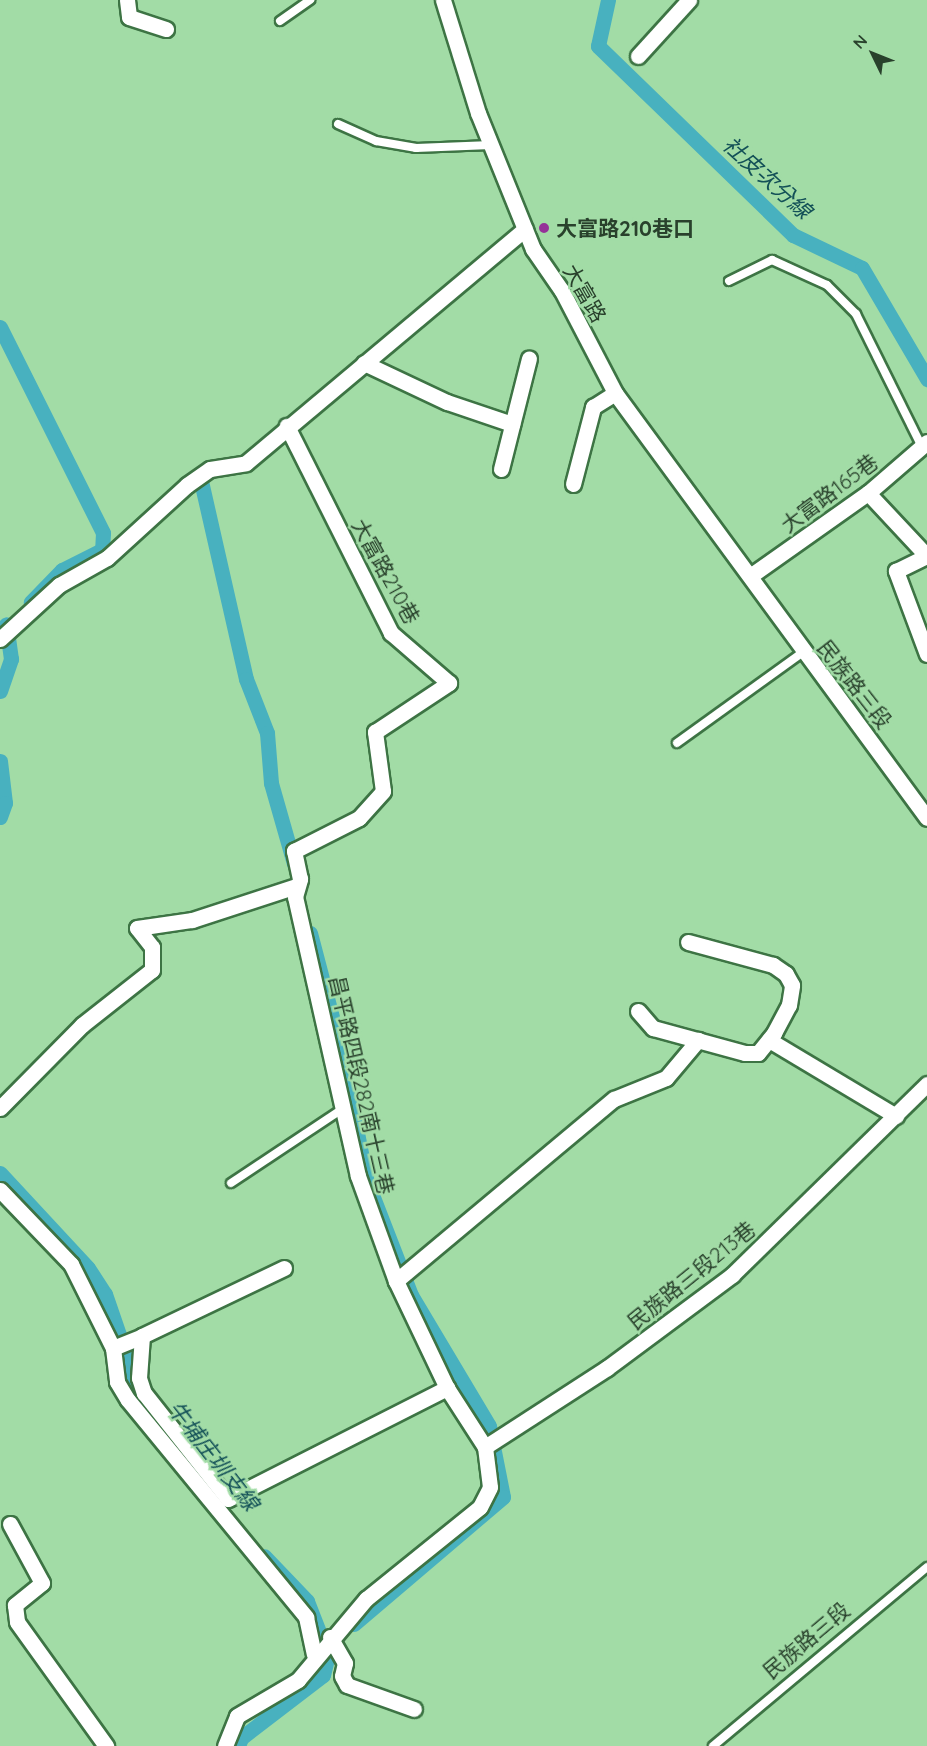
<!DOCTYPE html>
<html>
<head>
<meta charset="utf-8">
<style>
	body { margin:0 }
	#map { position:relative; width:927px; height:1746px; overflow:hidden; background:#a2dca6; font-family:Quicksand,"Noto Sans TC",sans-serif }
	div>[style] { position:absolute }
	.canal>* { height:15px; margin:-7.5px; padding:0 7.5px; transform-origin:7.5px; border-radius:7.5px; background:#48b1bf }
	.roads { filter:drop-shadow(2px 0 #3d7444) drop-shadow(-2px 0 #3d7444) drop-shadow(0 2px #3d7444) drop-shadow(0 -2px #3d7444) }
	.lane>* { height:8px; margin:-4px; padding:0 4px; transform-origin:4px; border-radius:4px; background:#fff }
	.street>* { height:15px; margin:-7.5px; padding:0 7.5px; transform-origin:7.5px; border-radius:7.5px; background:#fff }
	.dots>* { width:16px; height:16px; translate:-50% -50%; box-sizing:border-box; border:3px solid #a2dca6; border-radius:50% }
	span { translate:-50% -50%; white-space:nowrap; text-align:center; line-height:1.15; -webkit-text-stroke:5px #a2dca6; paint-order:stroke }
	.poi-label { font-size:21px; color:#29412c; font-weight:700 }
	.left { translate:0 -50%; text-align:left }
	.street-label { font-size:21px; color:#29412c }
	.water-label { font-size:22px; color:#135057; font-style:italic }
	.north { position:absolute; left:843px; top:24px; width:60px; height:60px; -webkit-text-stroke:4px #a2dca6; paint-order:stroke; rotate:313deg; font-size:16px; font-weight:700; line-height:24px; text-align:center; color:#29412c }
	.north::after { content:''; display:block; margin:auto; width:21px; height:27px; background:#29412c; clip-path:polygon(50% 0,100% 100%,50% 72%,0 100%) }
</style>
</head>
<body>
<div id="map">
	<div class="canal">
		<div style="left:608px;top:0;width:47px;rotate:102.3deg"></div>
		<div style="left:598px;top:46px;width:272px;rotate:44.1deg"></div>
		<div style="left:793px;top:235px;width:76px;rotate:25.6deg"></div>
		<div style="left:862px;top:268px;width:129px;rotate:59.6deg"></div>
		<div style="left:0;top:327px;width:230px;rotate:63.4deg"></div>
		<div style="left:103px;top:533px;width:17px;rotate:93deg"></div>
		<div style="left:102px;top:550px;width:45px;rotate:153.4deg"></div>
		<div style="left:62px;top:570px;width:45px;rotate:134.1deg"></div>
		<div style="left:201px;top:481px;width:203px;rotate:77.2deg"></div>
		<div style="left:246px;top:679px;width:58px;rotate:68.7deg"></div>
		<div style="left:267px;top:733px;width:50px;rotate:85.4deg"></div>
		<div style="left:271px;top:783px;width:84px;rotate:74.1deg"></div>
		<div style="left:0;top:691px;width:34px;rotate:-71deg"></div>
		<div style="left:11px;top:659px;width:35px;rotate:-98deg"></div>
		<div style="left:0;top:761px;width:42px;rotate:83.2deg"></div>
		<div style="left:5px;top:803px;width:15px;rotate:110deg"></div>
		<div style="left:310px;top:933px;width:122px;rotate:75.3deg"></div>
		<div style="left:341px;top:1051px;width:130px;rotate:78.9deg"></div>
		<div style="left:366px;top:1179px;width:124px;rotate:68.8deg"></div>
		<div style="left:411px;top:1295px;width:152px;rotate:59.2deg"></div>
		<div style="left:489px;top:1426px;width:72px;rotate:78.8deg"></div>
		<div style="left:503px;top:1497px;width:196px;rotate:139.6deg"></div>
		<div style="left:0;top:1173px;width:129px;rotate:47.2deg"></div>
		<div style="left:88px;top:1268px;width:31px;rotate:57deg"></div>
		<div style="left:105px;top:1294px;width:68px;rotate:71deg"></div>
		<div style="left:127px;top:1358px;width:23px;rotate:88deg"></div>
		<div style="left:128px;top:1381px;width:129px;rotate:52.9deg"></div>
		<div style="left:238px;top:1746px;width:9px;rotate:-69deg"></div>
		<div style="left:241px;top:1738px;width:103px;rotate:-37.5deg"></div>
		<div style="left:323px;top:1675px;width:21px;rotate:-76deg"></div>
		<div style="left:328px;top:1655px;width:58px;rotate:-111.3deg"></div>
		<div style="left:307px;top:1601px;width:62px;rotate:-133.7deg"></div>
	</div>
	<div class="roads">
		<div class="lane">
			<div style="left:280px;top:21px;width:37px;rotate:-35deg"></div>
			<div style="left:338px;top:124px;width:42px;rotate:24.1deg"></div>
			<div style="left:376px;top:141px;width:41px;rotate:9.9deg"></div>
			<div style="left:416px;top:148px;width:75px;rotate:-2.3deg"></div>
			<div style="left:729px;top:281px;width:48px;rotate:-26deg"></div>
			<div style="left:772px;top:260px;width:60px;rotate:24.4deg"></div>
			<div style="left:827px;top:285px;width:41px;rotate:45deg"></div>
			<div style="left:856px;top:314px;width:148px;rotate:63.6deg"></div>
			<div style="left:677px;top:743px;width:155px;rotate:-35.8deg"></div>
			<div style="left:231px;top:1183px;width:136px;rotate:-33.6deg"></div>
			<div style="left:713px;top:1746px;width:279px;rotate:-39.9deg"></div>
		</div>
		<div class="street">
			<div style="left:127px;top:0;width:17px;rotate:83deg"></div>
			<div style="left:129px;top:17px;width:39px;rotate:18deg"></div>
			<div style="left:443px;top:0;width:118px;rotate:72.8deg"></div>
			<div style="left:478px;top:113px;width:147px;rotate:68deg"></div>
			<div style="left:533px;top:249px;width:51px;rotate:55.4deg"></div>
			<div style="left:562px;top:291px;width:115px;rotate:62.5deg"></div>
			<div style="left:615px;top:393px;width:527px;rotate:53.72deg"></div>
			<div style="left:638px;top:56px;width:76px;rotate:-47.7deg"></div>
			<div style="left:364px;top:363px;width:92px;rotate:25.2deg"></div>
			<div style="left:447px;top:402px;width:69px;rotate:18.7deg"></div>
			<div style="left:501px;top:469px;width:114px;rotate:-75.8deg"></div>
			<div style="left:573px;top:484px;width:80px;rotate:-75.4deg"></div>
			<div style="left:593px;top:407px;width:26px;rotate:-32deg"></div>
			<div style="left:868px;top:493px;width:86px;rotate:46.9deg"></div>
			<div style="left:753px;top:574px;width:141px;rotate:-35.2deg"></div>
			<div style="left:868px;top:493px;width:78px;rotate:-40.8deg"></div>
			<div style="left:0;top:639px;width:80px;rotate:-42.5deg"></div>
			<div style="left:59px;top:585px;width:55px;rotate:-29.4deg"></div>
			<div style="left:107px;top:558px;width:108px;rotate:-42.4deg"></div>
			<div style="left:187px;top:485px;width:28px;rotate:-35deg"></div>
			<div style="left:210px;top:469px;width:36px;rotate:-9deg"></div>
			<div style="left:246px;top:463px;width:364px;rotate:-40deg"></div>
			<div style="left:927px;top:654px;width:89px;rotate:-110.5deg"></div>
			<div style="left:896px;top:571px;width:34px;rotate:-26deg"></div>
			<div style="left:638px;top:1011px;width:23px;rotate:49deg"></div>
			<div style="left:653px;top:1028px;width:95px;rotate:15.2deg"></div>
			<div style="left:745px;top:1053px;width:13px"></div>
			<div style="left:758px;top:1053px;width:26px;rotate:-51deg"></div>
			<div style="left:774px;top:1033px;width:32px;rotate:-62deg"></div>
			<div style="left:789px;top:1005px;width:20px;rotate:-81deg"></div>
			<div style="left:792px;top:985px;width:13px;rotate:-119deg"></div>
			<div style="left:786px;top:974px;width:16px;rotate:-145deg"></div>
			<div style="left:773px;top:965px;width:88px;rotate:-164.9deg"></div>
			<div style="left:769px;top:1040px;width:148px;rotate:30.9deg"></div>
			<div style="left:0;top:1108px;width:117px;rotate:-45.3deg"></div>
			<div style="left:82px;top:1025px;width:89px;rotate:-38.2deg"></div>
			<div style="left:152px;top:970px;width:23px;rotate:-90deg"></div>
			<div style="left:152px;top:947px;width:24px;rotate:-128deg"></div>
			<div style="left:137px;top:928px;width:56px;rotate:-8.3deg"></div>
			<div style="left:192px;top:920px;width:109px;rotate:-18.1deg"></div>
			<div style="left:0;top:1190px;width:103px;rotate:46.2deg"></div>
			<div style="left:71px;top:1264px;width:94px;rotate:63.4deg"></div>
			<div style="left:113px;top:1348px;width:34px;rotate:83deg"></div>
			<div style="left:117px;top:1382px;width:21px;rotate:59deg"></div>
			<div style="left:128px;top:1400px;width:281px;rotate:50.6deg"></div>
			<div style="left:306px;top:1617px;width:38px;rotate:78deg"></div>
			<div style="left:284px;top:1268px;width:157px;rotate:154.4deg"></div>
			<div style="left:142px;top:1336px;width:42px;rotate:94.1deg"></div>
			<div style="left:139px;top:1378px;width:16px;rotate:72deg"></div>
			<div style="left:144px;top:1393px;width:135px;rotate:51.6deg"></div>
			<div style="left:228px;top:1499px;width:246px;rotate:-26.9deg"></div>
			<div style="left:396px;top:1281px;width:284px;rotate:-39.9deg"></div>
			<div style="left:614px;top:1099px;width:56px;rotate:-22deg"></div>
			<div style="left:666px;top:1078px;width:50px;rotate:-49.9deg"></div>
			<div style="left:113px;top:1348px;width:31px;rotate:-22deg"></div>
			<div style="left:485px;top:1447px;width:145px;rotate:-32.9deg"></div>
			<div style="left:607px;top:1368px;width:156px;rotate:-36.6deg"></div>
			<div style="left:732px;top:1275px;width:273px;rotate:-44.4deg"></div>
			<div style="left:10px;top:1524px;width:67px;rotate:61.5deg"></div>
			<div style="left:42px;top:1583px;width:35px;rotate:141deg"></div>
			<div style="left:15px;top:1605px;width:17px;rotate:83deg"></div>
			<div style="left:17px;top:1622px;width:153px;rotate:54.3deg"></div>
			<div style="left:330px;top:1637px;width:30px;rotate:60deg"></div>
			<div style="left:345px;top:1663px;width:13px;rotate:103deg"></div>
			<div style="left:342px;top:1676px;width:10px;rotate:61deg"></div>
			<div style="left:347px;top:1685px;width:71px;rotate:19.7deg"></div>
			<div style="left:225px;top:1746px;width:32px;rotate:-68deg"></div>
			<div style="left:237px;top:1716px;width:71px;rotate:-30.5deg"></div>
			<div style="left:298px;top:1680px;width:106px;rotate:-50deg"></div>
			<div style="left:366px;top:1599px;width:146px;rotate:-38.9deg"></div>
			<div style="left:480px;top:1507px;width:22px;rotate:-63deg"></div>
			<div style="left:490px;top:1487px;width:40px;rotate:-97.1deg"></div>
			<div style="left:485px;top:1447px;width:70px;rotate:-122.8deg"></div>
			<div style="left:447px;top:1388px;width:119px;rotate:-115.5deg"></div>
			<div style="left:396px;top:1281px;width:112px;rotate:-109.9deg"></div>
			<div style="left:358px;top:1176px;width:286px;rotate:-102.7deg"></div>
			<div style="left:295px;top:897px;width:19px;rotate:-74deg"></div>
			<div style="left:300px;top:879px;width:29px;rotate:-102deg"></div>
			<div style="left:294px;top:851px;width:73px;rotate:-26.9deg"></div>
			<div style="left:359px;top:818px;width:36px;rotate:-48deg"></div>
			<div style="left:383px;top:791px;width:60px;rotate:-97.7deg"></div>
			<div style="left:375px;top:732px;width:89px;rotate:-33.5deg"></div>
			<div style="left:449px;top:683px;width:77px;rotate:-139.2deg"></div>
			<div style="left:391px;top:633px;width:232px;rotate:-116.7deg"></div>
		</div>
	</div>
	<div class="dots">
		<div style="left:544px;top:228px;background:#953298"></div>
	</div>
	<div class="poi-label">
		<span class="left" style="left:556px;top:228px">大富路210巷口</span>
	</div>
	<div class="street-label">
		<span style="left:585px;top:293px;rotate:60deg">大富路</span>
		<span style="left:829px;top:493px;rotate:-37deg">大富路165巷</span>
		<span style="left:386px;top:571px;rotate:61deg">大富路210巷</span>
		<span style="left:855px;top:684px;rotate:52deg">民族路三段</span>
		<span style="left:362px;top:1085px;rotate:77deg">昌平路四段282南十三巷</span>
		<span style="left:691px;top:1275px;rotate:-39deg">民族路三段213巷</span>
		<span style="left:806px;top:1640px;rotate:-40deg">民族路三段</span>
	</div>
	<div class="water-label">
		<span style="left:767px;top:178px;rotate:42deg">社皮次分線</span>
		<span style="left:213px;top:1456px;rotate:52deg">牛埔庄圳支線</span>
	</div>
	<div class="north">N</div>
</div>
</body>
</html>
